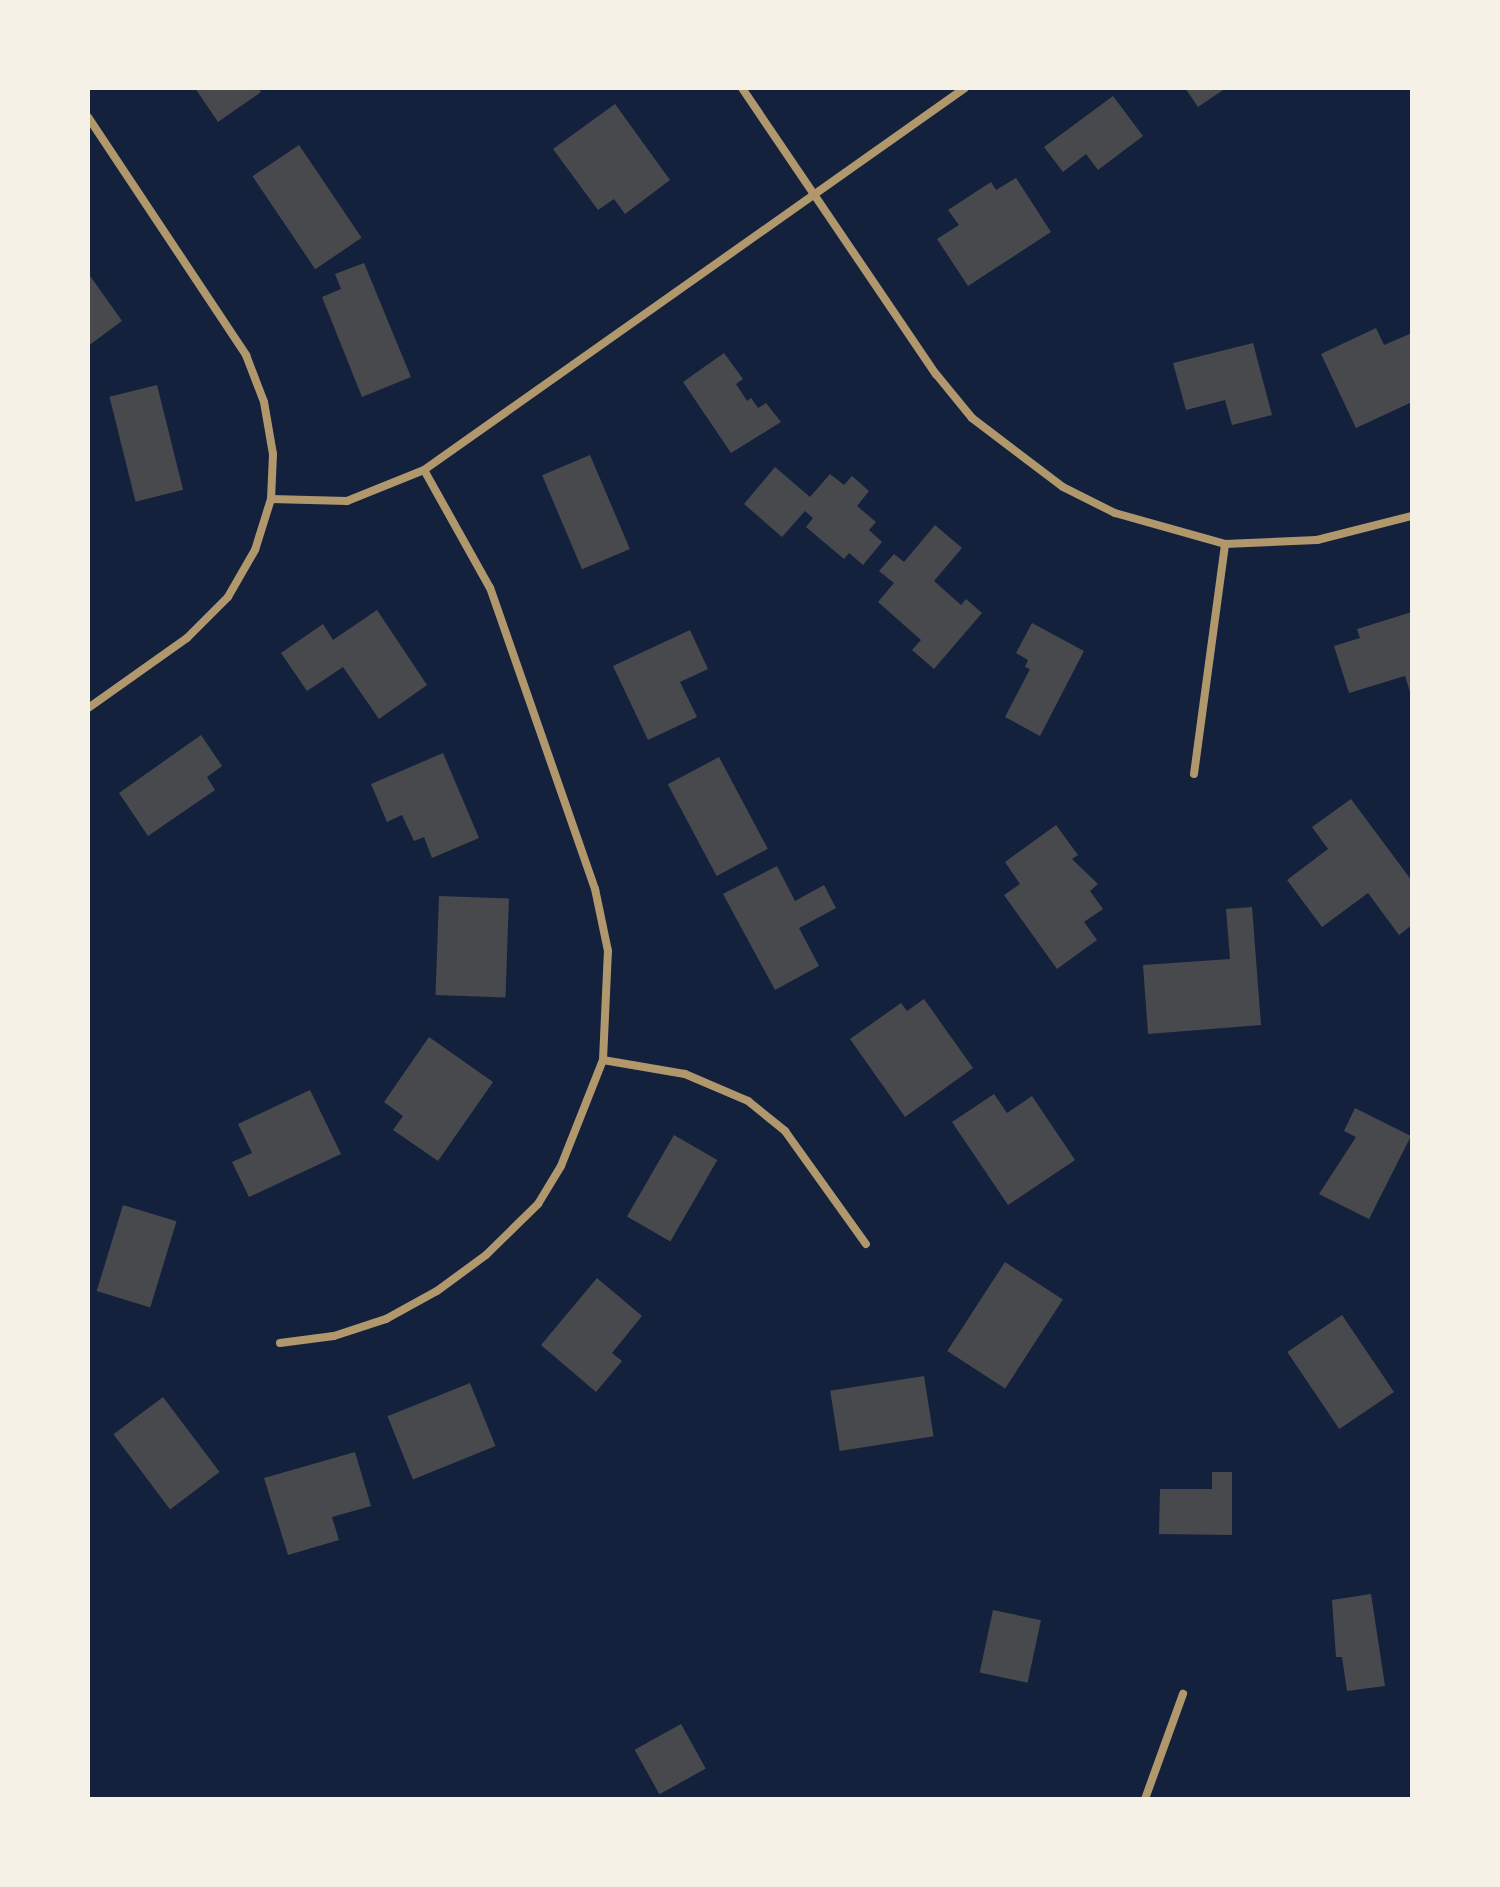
<!DOCTYPE html>
<html>
<head>
<meta charset="utf-8">
<style>
	body { margin:0 }
	#map { position:relative; width:1500px; height:1887px; overflow:hidden; background:#14213d; font-family:Ubuntu,sans-serif }
	div>[style] { position:absolute }
	.building>* { inset:0; background:#48494c; transform-origin:0 0 }
	.minor>* { height:8px; margin:-4px; padding:0 4px; transform-origin:4px; border-radius:4px; background:#b1986c }
	span { translate:-50% -50%; white-space:nowrap; text-align:center; line-height:1.15; -webkit-text-stroke:8px #f6f1e7; paint-order:stroke }
	.frame { position:absolute; inset:0; border:90px solid #f6f1e7; pointer-events:none }
</style>
</head>
<body>
<div id="map">
	<div class="building">
		<div style="clip-path:polygon(195px 88px,258px 88px,261px 92px,218px 122px)"></div>
		<div style="clip-path:polygon(1185px 88px,1226px 88px,1198px 107px)"></div>
		<div style="clip-path:polygon(1113px 96px,1143px 136px,1098px 170px,1086px 154px,1063px 172px,1044px 147px)"></div>
		<div style="clip-path:polygon(615px 104px,670px 180px,625px 214px,614px 199px,598px 210px,553px 149px)"></div>
		<div style="left:299px;top:145px;width:112px;height:56px;rotate:56deg"></div>
		<div style="clip-path:polygon(1016px 178px,1051px 232px,968px 286px,937px 239px,959px 225px,948px 210px,991px 182px,996px 190px)"></div>
		<div style="clip-path:polygon(364px 263px,411px 377px,362px 397px,322px 297px,341px 289px,335px 274px)"></div>
		<div style="clip-path:polygon(88px 273px,122px 321px,88px 346px)"></div>
		<div style="clip-path:polygon(1376px 328px,1384px 345px,1412px 333px,1412px 402px,1356px 428px,1321px 354px)"></div>
		<div style="clip-path:polygon(1253px 343px,1272px 415px,1232px 425px,1225px 400px,1186px 410px,1173px 363px)"></div>
		<div style="clip-path:polygon(724px 353px,743px 379px,736px 384px,747px 401px,751px 398px,758px 408px,766px 403px,781px 422px,731px 453px,683px 382px)"></div>
		<div style="left:157px;top:385px;width:108px;height:49px;rotate:76deg"></div>
		<div style="left:590px;top:455px;width:102px;height:52px;rotate:67deg"></div>
		<div style="clip-path:polygon(775px 467px,810px 497px,830px 474px,844px 485px,852px 476px,869px 491px,857px 506px,876px 522px,869px 530px,882px 542px,863px 565px,849px 553px,844px 559px,806px 527px,813px 518px,805px 511px,782px 537px,744px 504px)"></div>
		<div style="clip-path:polygon(935px 525px,962px 548px,934px 581px,961px 605px,966px 599px,982px 613px,934px 669px,912px 650px,921px 640px,878px 602px,894px 583px,879px 571px,894px 554px,904px 562px)"></div>
		<div style="clip-path:polygon(377px 610px,427px 685px,379px 719px,343px 667px,307px 691px,281px 653px,323px 624px,333px 640px)"></div>
		<div style="clip-path:polygon(1412px 612px,1412px 698px,1405px 676px,1349px 693px,1334px 646px,1360px 638px,1357px 629px)"></div>
		<div style="clip-path:polygon(1032px 623px,1084px 651px,1040px 736px,1005px 717px,1030px 669px,1025px 667px,1028px 660px,1016px 653px)"></div>
		<div style="clip-path:polygon(690px 630px,708px 669px,680px 682px,697px 717px,648px 740px,613px 666px)"></div>
		<div style="clip-path:polygon(201px 735px,222px 766px,207px 777px,215px 790px,148px 836px,119px 793px)"></div>
		<div style="clip-path:polygon(443px 753px,479px 838px,432px 858px,424px 837px,414px 841px,402px 815px,387px 822px,371px 784px)"></div>
		<div style="left:719px;top:757px;width:104px;height:58px;rotate:62deg"></div>
		<div style="clip-path:polygon(1351px 799px,1412px 881px,1412px 925px,1399px 935px,1368px 893px,1322px 927px,1287px 880px,1328px 849px,1312px 827px)"></div>
		<div style="clip-path:polygon(1056px 825px,1078px 855px,1072px 859px,1098px 884px,1090px 891px,1103px 909px,1084px 922px,1097px 940px,1057px 969px,1004px 895px,1020px 884px,1005px 862px)"></div>
		<div style="clip-path:polygon(777px 866px,795px 901px,824px 885px,836px 908px,799px 928px,819px 966px,775px 990px,723px 894px)"></div>
		<div style="left:439px;top:896px;width:70px;height:99px;rotate:2deg"></div>
		<div style="clip-path:polygon(1252px 907px,1261px 1025px,1148px 1034px,1143px 965px,1230px 959px,1226px 909px)"></div>
		<div style="clip-path:polygon(924px 999px,973px 1068px,905px 1117px,850px 1039px,901px 1003px,907px 1011px)"></div>
		<div style="clip-path:polygon(429px 1037px,493px 1082px,438px 1161px,393px 1130px,403px 1116px,384px 1102px)"></div>
		<div style="clip-path:polygon(310px 1090px,341px 1154px,249px 1197px,232px 1162px,252px 1153px,238px 1124px)"></div>
		<div style="clip-path:polygon(994px 1094px,1007px 1113px,1032px 1096px,1075px 1160px,1008px 1205px,952px 1122px)"></div>
		<div style="clip-path:polygon(1355px 1108px,1411px 1136px,1369px 1219px,1319px 1194px,1356px 1137px,1344px 1131px)"></div>
		<div style="left:674px;top:1135px;width:50px;height:94px;rotate:30deg"></div>
		<div style="left:123px;top:1205px;width:56px;height:90px;rotate:17deg"></div>
		<div style="left:1005px;top:1262px;width:69px;height:106px;rotate:33deg"></div>
		<div style="clip-path:polygon(597px 1278px,642px 1316px,612px 1353px,622px 1361px,596px 1392px,541px 1345px)"></div>
		<div style="left:1342px;top:1315px;width:93px;height:66px;rotate:56deg"></div>
		<div style="left:924px;top:1376px;width:61px;height:95px;rotate:81deg"></div>
		<div style="left:470px;top:1383px;width:68px;height:89px;rotate:68deg"></div>
		<div style="left:163px;top:1397px;width:94px;height:62px;rotate:53deg"></div>
		<div style="clip-path:polygon(355px 1452px,371px 1506px,332px 1517px,339px 1540px,288px 1555px,264px 1478px)"></div>
		<div style="clip-path:polygon(1212px 1472px,1232px 1472px,1232px 1535px,1159px 1534px,1160px 1489px,1212px 1489px)"></div>
		<div style="clip-path:polygon(1371px 1594px,1385px 1686px,1347px 1691px,1342px 1657px,1336px 1657px,1332px 1600px)"></div>
		<div style="left:993px;top:1610px;width:49px;height:64px;rotate:12deg"></div>
		<div style="left:681px;top:1724px;width:51px;height:53px;rotate:61deg"></div>
	</div>
	<div class="minor">
		<div style="left:742px;top:88px;width:346px;rotate:55.9deg"></div>
		<div style="left:936px;top:374px;width:57px;rotate:50.7deg"></div>
		<div style="left:972px;top:418px;width:114px;rotate:37.2deg"></div>
		<div style="left:1063px;top:487px;width:58px;rotate:26.6deg"></div>
		<div style="left:1115px;top:513px;width:114px;rotate:15.7deg"></div>
		<div style="left:1225px;top:544px;width:92px;rotate:-2.5deg"></div>
		<div style="left:1317px;top:540px;width:98px;rotate:-14.2deg"></div>
		<div style="left:88px;top:117px;width:286px;rotate:56.4deg"></div>
		<div style="left:246px;top:355px;width:50px;rotate:69deg"></div>
		<div style="left:264px;top:402px;width:53px;rotate:80.2deg"></div>
		<div style="left:273px;top:454px;width:45px;rotate:92.5deg"></div>
		<div style="left:271px;top:499px;width:53px;rotate:107.4deg"></div>
		<div style="left:255px;top:550px;width:54px;rotate:119.9deg"></div>
		<div style="left:228px;top:597px;width:58px;rotate:135deg"></div>
		<div style="left:187px;top:638px;width:121px;rotate:144.7deg"></div>
		<div style="left:271px;top:499px;width:76px;rotate:1.5deg"></div>
		<div style="left:347px;top:501px;width:83px;rotate:-21.9deg"></div>
		<div style="left:424px;top:470px;width:662px;rotate:-35.23deg"></div>
		<div style="left:1194px;top:774px;width:232px;rotate:-82.3deg"></div>
		<div style="left:603px;top:1060px;width:83px;rotate:9.7deg"></div>
		<div style="left:685px;top:1074px;width:69px;rotate:23.2deg"></div>
		<div style="left:748px;top:1101px;width:48px;rotate:39deg"></div>
		<div style="left:785px;top:1131px;width:139px;rotate:54.4deg"></div>
		<div style="left:280px;top:1343px;width:54px;rotate:-7.4deg"></div>
		<div style="left:334px;top:1336px;width:55px;rotate:-18.1deg"></div>
		<div style="left:386px;top:1319px;width:58px;rotate:-28.8deg"></div>
		<div style="left:437px;top:1291px;width:61px;rotate:-36.3deg"></div>
		<div style="left:486px;top:1255px;width:73px;rotate:-44.4deg"></div>
		<div style="left:538px;top:1204px;width:44px;rotate:-58.8deg"></div>
		<div style="left:561px;top:1166px;width:114px;rotate:-68.4deg"></div>
		<div style="left:603px;top:1060px;width:109px;rotate:-87.4deg"></div>
		<div style="left:608px;top:951px;width:63px;rotate:-101.8deg"></div>
		<div style="left:595px;top:889px;width:319px;rotate:-109.2deg"></div>
		<div style="left:490px;top:588px;width:135px;rotate:-119.2deg"></div>
		<div style="left:1145px;top:1799px;width:112px;rotate:-70.1deg"></div>
	</div>
	<div class="frame"></div>
</div>
</body>
</html>
